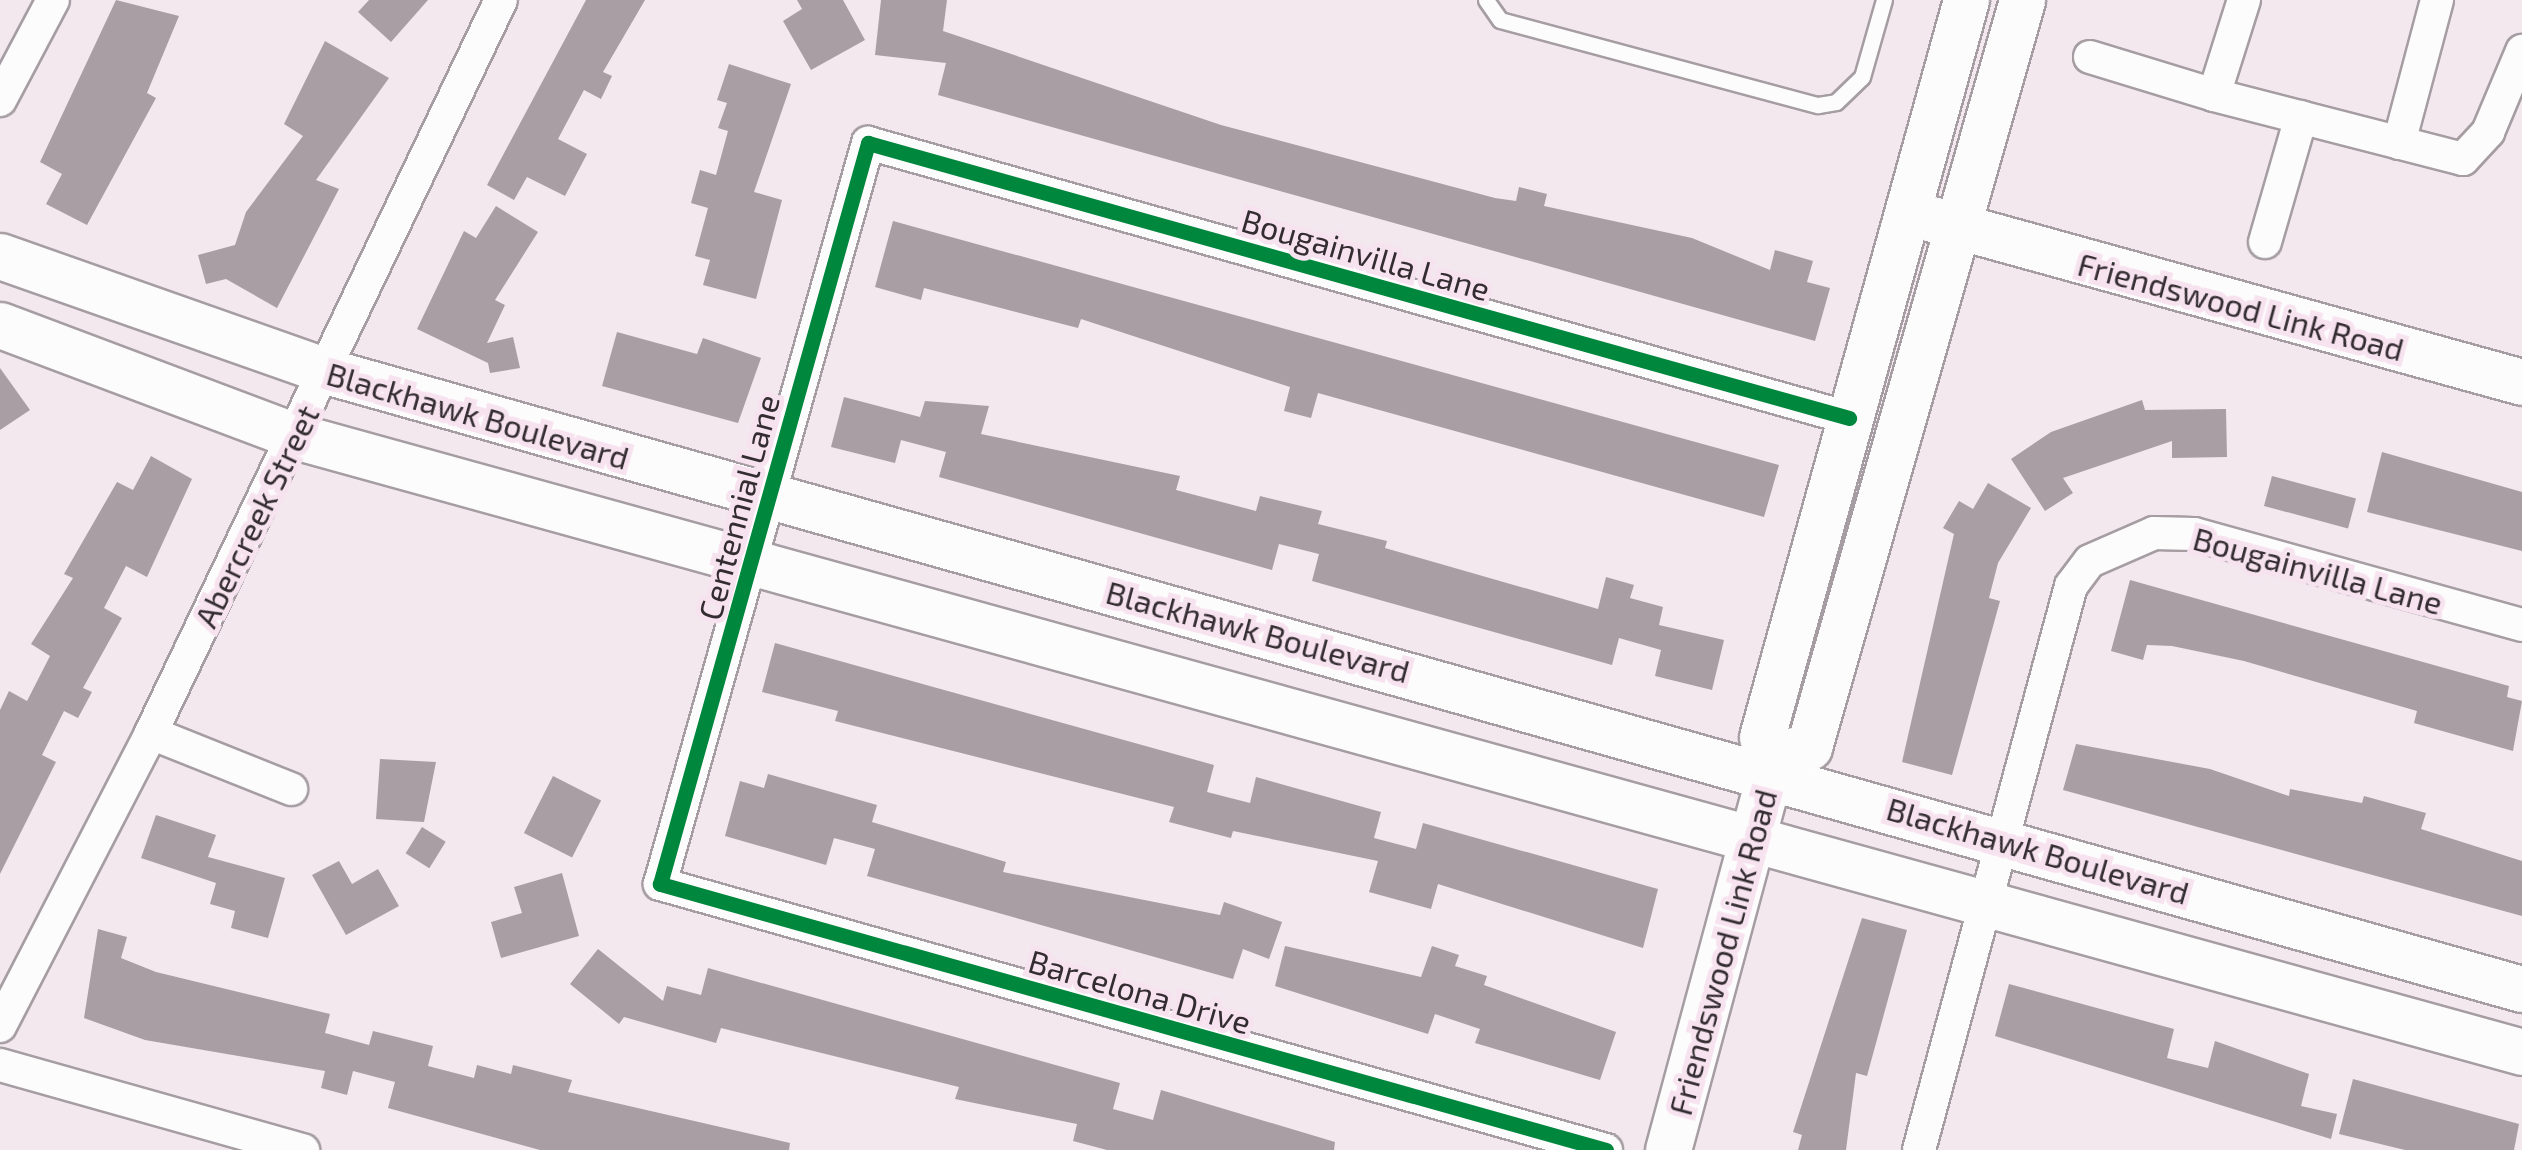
<!DOCTYPE html>
<html>
<head>
<meta charset="utf-8">
<style>
	body { margin:0 }
	#map { position:relative; width:2522px; height:1150px; overflow:hidden; background:#f2e8ee; font-family:"Exo 2",sans-serif }
	div>[style] { position:absolute }
	.building>* { inset:0; background:#a99ea3; transform-origin:0 0 }
	.roads { filter:drop-shadow(2px 0 #a59da2) drop-shadow(-2px 0 #a59da2) drop-shadow(0 2px #a59da2) drop-shadow(0 -2px #a59da2) }
	.lane>* { height:15px; margin:-7.5px; padding:0 7.5px; transform-origin:7.5px; border-radius:7.5px; background:#fdfcfc }
	.street>* { height:32px; margin:-16px; padding:0 16px; transform-origin:16px; border-radius:16px; background:#fdfcfc }
	.secondary>* { height:45px; margin:-22.5px; padding:0 22.5px; transform-origin:22.5px; border-radius:22.5px; background:#fdfcfc }
	.cycleway>* { height:15px; margin:-7.5px; padding:0 7.5px; transform-origin:7.5px; border-radius:7.5px; background:#00873e }
	span { translate:-50% -50%; white-space:nowrap; text-align:center; line-height:1.15; -webkit-text-stroke:10px #f7e3ef; paint-order:stroke }
	.street-label { font-size:32px; color:#332c31 }
</style>
</head>
<body>
<div id="map">
	<div class="building">
		<div style="clip-path:polygon(116px 0,179px 16px,147px 93px,156px 98px,87px 225px,46px 204px,62px 174px,40px 162px)"></div>
		<div style="clip-path:polygon(369px 0,428px 0,391px 42px,358px 12px)"></div>
		<div style="clip-path:polygon(586px 0,645px 0,603px 72px,612px 76px,601px 99px,584px 90px,558px 139px,587px 154px,565px 196px,527px 177px,514px 200px,487px 185px)"></div>
		<div style="clip-path:polygon(797px 0,843px 0,865px 40px,811px 70px,783px 21px,802px 9px)"></div>
		<div style="clip-path:polygon(881px 0,947px 0,943px 31px,1221px 125px,1495px 198px,1516px 201px,1519px 187px,1547px 194px,1544px 206px,1692px 238px,1770px 270px,1775px 250px,1813px 261px,1807px 282px,1830px 288px,1815px 341px,938px 95px,946px 63px,875px 55px)"></div>
		<div style="clip-path:polygon(325px 41px,389px 78px,316px 180px,339px 189px,277px 308px,226px 279px,206px 284px,198px 255px,235px 245px,246px 212px,303px 136px,284px 124px)"></div>
		<div style="clip-path:polygon(729px 64px,791px 84px,754px 192px,782px 200px,756px 299px,703px 285px,710px 260px,695px 256px,708px 208px,691px 203px,700px 170px,716px 175px,728px 131px,718px 128px,727px 103px,717px 100px)"></div>
		<div style="clip-path:polygon(496px 206px,538px 232px,495px 300px,505px 305px,487px 343px,513px 337px,520px 368px,490px 373px,488px 363px,417px 329px,464px 231px,476px 238px)"></div>
		<div style="clip-path:polygon(893px 221px,1779px 465px,1764px 517px,1318px 393px,1311px 418px,1284px 411px,1290px 387px,1081px 319px,1078px 328px,924px 288px,921px 300px,875px 287px)"></div>
		<div style="clip-path:polygon(617px 332px,697px 354px,703px 338px,761px 358px,738px 423px,602px 386px)"></div>
		<div style="clip-path:polygon(0 368px,30px 410px,0 430px)"></div>
		<div style="clip-path:polygon(844px 397px,920px 417px,925px 401px,989px 406px,981px 434px,1180px 476px,1176px 490px,1256px 511px,1260px 496px,1322px 511px,1318px 524px,1387px 541px,1385px 548px,1598px 609px,1606px 577px,1634px 585px,1630px 598px,1663px 607px,1659px 625px,1724px 640px,1712px 690px,1655px 676px,1661px 650px,1619px 638px,1612px 665px,1312px 581px,1319px 554px,1279px 544px,1272px 570px,939px 477px,946px 452px,901px 440px,895px 463px,831px 447px)"></div>
		<div style="clip-path:polygon(2142px 400px,2145px 410px,2226px 409px,2227px 457px,2172px 458px,2172px 441px,2063px 478px,2073px 493px,2045px 511px,2011px 459px,2051px 432px)"></div>
		<div style="clip-path:polygon(2382px 452px,2522px 492px,2522px 551px,2367px 512px)"></div>
		<div style="clip-path:polygon(151px 456px,192px 479px,147px 577px,126px 566px,104px 608px,122px 618px,83px 688px,92px 692px,78px 718px,64px 711px,42px 755px,56px 762px,0 874px,0 710px,9px 691px,27px 701px,50px 656px,31px 644px,73px 578px,64px 574px,117px 482px,133px 490px)"></div>
		<div style="left:2272px;top:476px;width:87px;height:31px;rotate:15deg"></div>
		<div style="clip-path:polygon(1988px 483px,2031px 508px,1998px 563px,1989px 598px,2000px 601px,1952px 775px,1902px 762px,1954px 534px,1943px 528px,1959px 501px,1973px 509px)"></div>
		<div style="clip-path:polygon(2130px 580px,2509px 686px,2507px 697px,2522px 701px,2513px 751px,2414px 723px,2417px 711px,2244px 661px,2172px 646px,2147px 645px,2143px 660px,2111px 651px)"></div>
		<div style="clip-path:polygon(775px 643px,1214px 765px,1207px 792px,1250px 803px,1256px 777px,1381px 812px,1374px 838px,1416px 849px,1423px 823px,1658px 889px,1643px 948px,1438px 884px,1431px 909px,1369px 892px,1378px 861px,1233px 831px,1231px 838px,1169px 822px,1174px 807px,835px 721px,838px 711px,762px 692px)"></div>
		<div style="clip-path:polygon(2076px 744px,2210px 769px,2289px 796px,2290px 789px,2362px 803px,2364px 796px,2426px 813px,2421px 829px,2522px 861px,2522px 916px,2063px 790px)"></div>
		<div style="clip-path:polygon(380px 759px,436px 762px,424px 822px,376px 819px)"></div>
		<div style="clip-path:polygon(768px 774px,877px 805px,872px 822px,1006px 862px,1003px 872px,1220px 915px,1224px 902px,1282px 922px,1269px 959px,1243px 949px,1233px 979px,867px 876px,875px 849px,834px 838px,826px 865px,725px 836px,740px 781px,764px 788px)"></div>
		<div style="left:553px;top:776px;width:54px;height:64px;rotate:27deg"></div>
		<div style="clip-path:polygon(156px 815px,216px 835px,208px 857px,285px 878px,268px 938px,231px 928px,235px 911px,210px 904px,216px 883px,141px 858px)"></div>
		<div style="left:422px;top:827px;width:28px;height:31px;rotate:32deg"></div>
		<div style="clip-path:polygon(339px 861px,352px 884px,378px 869px,399px 906px,346px 935px,312px 875px)"></div>
		<div style="clip-path:polygon(562px 873px,579px 936px,501px 958px,491px 922px,522px 913px,514px 887px)"></div>
		<div style="clip-path:polygon(1862px 918px,1907px 930px,1867px 1076px,1856px 1073px,1846px 1150px,1798px 1150px,1802px 1135px,1793px 1132px)"></div>
		<div style="clip-path:polygon(98px 929px,127px 937px,121px 958px,156px 972px,330px 1014px,325px 1033px,369px 1045px,373px 1031px,433px 1046px,428px 1066px,474px 1078px,477px 1065px,511px 1074px,513px 1065px,572px 1080px,568px 1092px,790px 1143px,789px 1150px,540px 1150px,388px 1108px,395px 1082px,353px 1071px,347px 1095px,321px 1088px,325px 1071px,145px 1040px,84px 1018px)"></div>
		<div style="clip-path:polygon(1285px 946px,1421px 977px,1432px 946px,1459px 955px,1455px 966px,1487px 976px,1484px 985px,1616px 1032px,1600px 1080px,1475px 1043px,1480px 1029px,1435px 1014px,1428px 1034px,1275px 986px)"></div>
		<div style="clip-path:polygon(598px 949px,663px 1001px,667px 986px,701px 995px,708px 968px,1120px 1083px,1113px 1109px,1153px 1120px,1161px 1090px,1335px 1142px,1334px 1150px,1107px 1150px,1073px 1141px,1077px 1124px,955px 1099px,959px 1087px,721px 1028px,716px 1043px,624px 1017px,619px 1024px,570px 984px)"></div>
		<div style="clip-path:polygon(2009px 984px,2174px 1029px,2167px 1058px,2208px 1068px,2215px 1041px,2309px 1074px,2301px 1106px,2337px 1114px,2331px 1139px,1995px 1036px)"></div>
		<div style="clip-path:polygon(2353px 1079px,2519px 1124px,2514px 1150px,2405px 1150px,2339px 1134px)"></div>
	</div>
	<div class="roads">
		<div class="lane">
			<div style="left:1486px;top:0;width:24px;rotate:55deg"></div>
			<div style="left:1500px;top:20px;width:329px;rotate:15deg"></div>
			<div style="left:1818px;top:105px;width:18px;rotate:-9deg"></div>
			<div style="left:1836px;top:102px;width:36px;rotate:-44deg"></div>
			<div style="left:1862px;top:77px;width:80px;rotate:-74.1deg"></div>
		</div>
		<div class="street">
			<div style="left:2090px;top:57px;width:130px;rotate:17deg"></div>
			<div style="left:2214px;top:95px;width:100px;rotate:-72.5deg"></div>
			<div style="left:2214px;top:95px;width:257px;rotate:14.4deg"></div>
			<div style="left:2463px;top:159px;width:37px;rotate:-47deg"></div>
			<div style="left:2488px;top:132px;width:88px;rotate:-67.2deg"></div>
			<div style="left:0;top:100px;width:113px;rotate:-62.1deg"></div>
			<div style="left:2399px;top:143px;width:148px;rotate:-75.1deg"></div>
			<div style="left:2265px;top:242px;width:130px;rotate:-73.9deg"></div>
			<div style="left:151px;top:733px;width:151px;rotate:21.8deg"></div>
			<div style="left:0;top:1026px;width:330px;rotate:-62.7deg"></div>
			<div style="left:151px;top:733px;width:812px;rotate:-64.48deg"></div>
			<div style="left:0;top:1065px;width:315px;rotate:15.7deg"></div>
			<div style="left:1606px;top:1150px;width:983px;rotate:-164.29deg"></div>
			<div style="left:660px;top:884px;width:770px;rotate:-74.32deg"></div>
			<div style="left:868px;top:143px;width:1019px;rotate:15.66deg"></div>
			<div style="left:1919px;top:1150px;width:584px;rotate:-74.92deg"></div>
			<div style="left:2071px;top:586px;width:31px;rotate:-53deg"></div>
			<div style="left:2090px;top:561px;width:70px;rotate:-23.6deg"></div>
			<div style="left:2154px;top:533px;width:40px;rotate:1.4deg"></div>
			<div style="left:2194px;top:534px;width:340px;rotate:15.5deg"></div>
		</div>
		<div class="secondary">
			<div style="left:1932px;top:219px;width:612px;rotate:15.44deg"></div>
			<div style="left:0;top:256px;width:346px;rotate:19.4deg"></div>
			<div style="left:326px;top:371px;width:2281px;rotate:15.72deg"></div>
			<div style="left:0;top:325px;width:315px;rotate:20.6deg"></div>
			<div style="left:295px;top:436px;width:2311px;rotate:15.46deg"></div>
			<div style="left:1771px;top:771px;width:17px;rotate:-77deg"></div>
			<div style="left:1775px;top:754px;width:21px;rotate:-127deg"></div>
			<div style="left:1762px;top:737px;width:765px;rotate:-74.53deg"></div>
			<div style="left:1668px;top:1150px;width:410px;rotate:-74.9deg"></div>
			<div style="left:1775px;top:754px;width:35px;rotate:-12deg"></div>
			<div style="left:1809px;top:747px;width:777px;rotate:-74.08deg"></div>
		</div>
	</div>
	<div class="cycleway">
		<div style="left:1606px;top:1150px;width:983px;rotate:-164.29deg"></div>
		<div style="left:660px;top:884px;width:770px;rotate:-74.32deg"></div>
		<div style="left:868px;top:143px;width:1019px;rotate:15.66deg"></div>
	</div>
	<div class="street-label">
		<span style="left:1366px;top:254px;rotate:16deg">Bougainvilla Lane</span>
		<span style="left:2241px;top:306px;rotate:15deg">Friendswood Link Road</span>
		<span style="left:478px;top:415px;rotate:16deg">Blackhawk Boulevard</span>
		<span style="left:738px;top:507px;rotate:-75deg">Centennial Lane</span>
		<span style="left:256px;top:516px;rotate:-64deg">Abercreek Street</span>
		<span style="left:2318px;top:570px;rotate:15deg">Bougainvilla Lane</span>
		<span style="left:1258px;top:631px;rotate:15deg">Blackhawk Boulevard</span>
		<span style="left:2038px;top:850px;rotate:16deg">Blackhawk Boulevard</span>
		<span style="left:1722px;top:952px;rotate:-75deg">Friendswood Link Road</span>
		<span style="left:1140px;top:991px;rotate:16deg">Barcelona Drive</span>
	</div>
</div>
</body>
</html>
